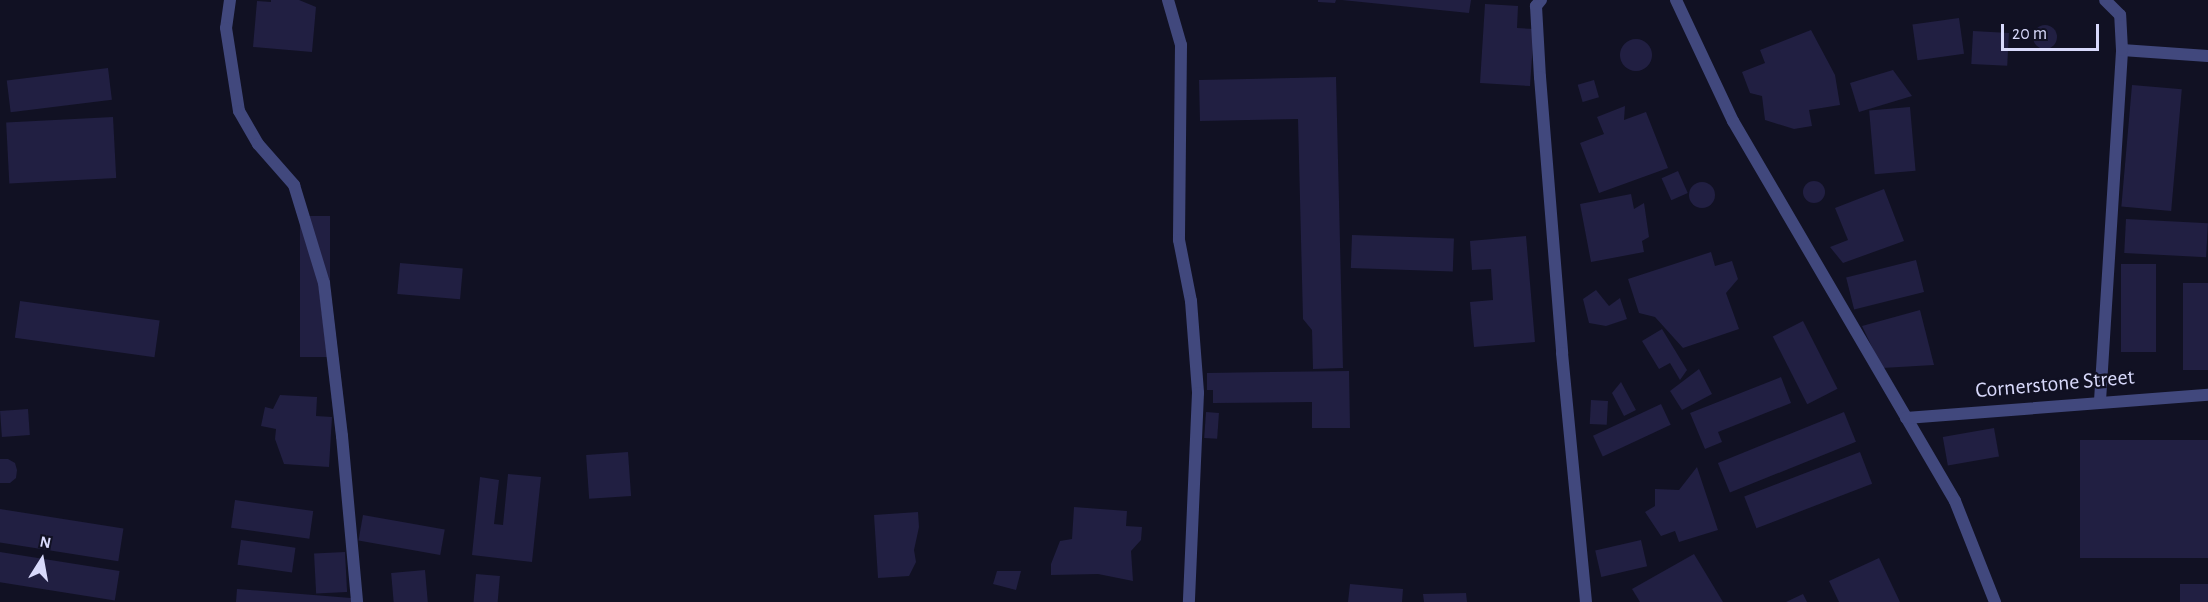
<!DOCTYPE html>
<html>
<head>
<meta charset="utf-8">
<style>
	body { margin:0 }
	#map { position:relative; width:2208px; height:602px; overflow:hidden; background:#111123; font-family:"Alegreya Sans",sans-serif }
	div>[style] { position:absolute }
	.building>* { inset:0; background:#211f42; transform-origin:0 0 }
	.round { border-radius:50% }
	.street>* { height:12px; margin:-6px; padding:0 6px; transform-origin:6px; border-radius:6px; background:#41487d }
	span { translate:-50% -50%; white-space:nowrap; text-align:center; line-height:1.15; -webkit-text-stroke:4.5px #111123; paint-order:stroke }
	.street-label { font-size:22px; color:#d8d9fb }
	.north { position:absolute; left:12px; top:530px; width:60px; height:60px; -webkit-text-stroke:4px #111123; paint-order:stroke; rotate:11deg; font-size:16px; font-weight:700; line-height:24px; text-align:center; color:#d8d9fb }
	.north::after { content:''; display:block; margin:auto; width:21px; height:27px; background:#d8d9fb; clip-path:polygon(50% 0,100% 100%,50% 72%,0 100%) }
	.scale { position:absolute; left:2001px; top:24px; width:98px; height:27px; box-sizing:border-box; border:3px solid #d8d9fb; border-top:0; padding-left:8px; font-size:18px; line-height:21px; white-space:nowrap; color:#d8d9fb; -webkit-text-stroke:4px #111123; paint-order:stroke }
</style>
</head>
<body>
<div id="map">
	<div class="building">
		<div style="clip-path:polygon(271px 0,299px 0,316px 7px,312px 52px,253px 47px,257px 1px,271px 2px)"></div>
		<div style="clip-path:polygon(1318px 0,1336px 0,1335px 3px,1318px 2px)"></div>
		<div style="clip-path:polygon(1342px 0,1471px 0,1469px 13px)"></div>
		<div style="clip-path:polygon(1485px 4px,1518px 6px,1517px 28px,1534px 29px,1530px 86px,1480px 83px)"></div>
		<div style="left:1959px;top:18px;width:36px;height:47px;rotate:82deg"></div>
		<div class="round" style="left:2033px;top:25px;width:24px;height:24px"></div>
		<div style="clip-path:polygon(1811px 30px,1835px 75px,1840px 105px,1809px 110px,1812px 126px,1794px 129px,1765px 120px,1762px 96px,1750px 93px,1742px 72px,1765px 63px,1760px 50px)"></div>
		<div style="left:1973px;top:31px;width:36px;height:33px;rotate:3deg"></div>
		<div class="round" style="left:1620px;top:39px;width:32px;height:32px"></div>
		<div style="left:108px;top:68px;width:32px;height:102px;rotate:83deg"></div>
		<div style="clip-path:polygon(1893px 70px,1912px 96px,1859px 112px,1850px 83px)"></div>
		<div style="clip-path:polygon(1336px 77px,1343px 368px,1313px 369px,1312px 330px,1303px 319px,1298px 119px,1200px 121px,1199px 80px)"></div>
		<div style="left:1594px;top:80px;width:18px;height:17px;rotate:74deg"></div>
		<div style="left:2132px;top:85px;width:50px;height:122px;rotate:5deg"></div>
		<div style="clip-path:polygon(1625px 106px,1624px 120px,1646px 112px,1668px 168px,1599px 193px,1580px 143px,1604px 134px,1597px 117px)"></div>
		<div style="left:1910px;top:107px;width:64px;height:41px;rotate:85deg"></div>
		<div style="left:113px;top:117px;width:61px;height:107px;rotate:87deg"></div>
		<div style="left:1678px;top:171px;width:24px;height:18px;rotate:66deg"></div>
		<div class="round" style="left:1803px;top:181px;width:22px;height:22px"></div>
		<div class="round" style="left:1689px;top:182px;width:26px;height:26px"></div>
		<div style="clip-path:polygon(1884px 189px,1904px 241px,1843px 263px,1830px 247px,1848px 240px,1835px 208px)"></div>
		<div style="clip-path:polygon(1631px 194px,1634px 209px,1644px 203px,1649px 237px,1642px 241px,1644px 252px,1591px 262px,1580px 204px)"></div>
		<div style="left:300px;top:216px;width:30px;height:141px"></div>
		<div style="left:2126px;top:219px;width:82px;height:34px;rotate:3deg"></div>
		<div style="left:1352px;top:235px;width:102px;height:33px;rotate:2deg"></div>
		<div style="clip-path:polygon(1526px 236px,1535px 342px,1474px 347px,1470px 302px,1493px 300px,1491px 269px,1472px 270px,1470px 241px)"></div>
		<div style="clip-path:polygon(1711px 252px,1715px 266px,1732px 261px,1738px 279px,1726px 293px,1739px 329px,1683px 348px,1655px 317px,1639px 313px,1628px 279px)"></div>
		<div style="left:1916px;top:260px;width:33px;height:72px;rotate:76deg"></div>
		<div style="left:400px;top:263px;width:63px;height:31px;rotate:5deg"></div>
		<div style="left:2121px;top:264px;width:35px;height:88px"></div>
		<div style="left:2183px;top:283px;width:25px;height:87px"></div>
		<div style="clip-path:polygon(1596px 290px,1609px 306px,1620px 298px,1627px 319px,1606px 326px,1589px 323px,1583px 299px)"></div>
		<div style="left:20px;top:301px;width:141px;height:37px;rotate:8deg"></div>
		<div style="clip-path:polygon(1920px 310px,1934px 365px,1882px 368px,1862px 326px)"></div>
		<div style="left:1803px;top:321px;width:76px;height:34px;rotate:63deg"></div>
		<div style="clip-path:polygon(1662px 329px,1687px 370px,1680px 380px,1670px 363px,1659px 369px,1642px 341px)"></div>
		<div style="clip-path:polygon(1699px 369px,1712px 394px,1682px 410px,1670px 391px)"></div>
		<div style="clip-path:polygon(1349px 371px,1350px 428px,1312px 428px,1312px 402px,1213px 403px,1213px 390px,1207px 390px,1207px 373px)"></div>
		<div style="clip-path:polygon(1781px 377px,1791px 403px,1718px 432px,1722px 442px,1705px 449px,1690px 413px)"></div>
		<div style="clip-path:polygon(1621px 382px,1636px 410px,1624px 416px,1612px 393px)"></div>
		<div style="clip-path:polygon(280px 395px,317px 397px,316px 416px,332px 417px,329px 467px,284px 464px,275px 439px,276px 429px,261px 426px,265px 407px,273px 409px)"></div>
		<div style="left:1591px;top:400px;width:17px;height:24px;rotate:3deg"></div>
		<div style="left:1661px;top:404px;width:23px;height:75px;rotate:65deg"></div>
		<div style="left:28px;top:409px;width:26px;height:28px;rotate:86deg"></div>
		<div style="left:1206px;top:412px;width:13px;height:26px;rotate:4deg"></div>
		<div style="left:1844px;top:412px;width:32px;height:136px;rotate:68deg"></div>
		<div style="left:1994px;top:428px;width:29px;height:52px;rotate:80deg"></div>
		<div style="left:2208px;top:440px;width:118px;height:128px;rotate:90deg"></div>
		<div style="left:628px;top:452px;width:44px;height:42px;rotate:86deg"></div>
		<div style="left:1860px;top:452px;width:34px;height:124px;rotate:69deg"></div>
		<div style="clip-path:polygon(0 459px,8px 459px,15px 463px,17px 470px,16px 478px,10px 483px,0 483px)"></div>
		<div style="clip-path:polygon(1697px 467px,1718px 530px,1679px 542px,1675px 531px,1661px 536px,1645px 512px,1655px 506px,1655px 489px,1679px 490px)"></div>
		<div style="clip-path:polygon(508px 474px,541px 477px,532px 562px,472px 555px,480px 477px,499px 480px,494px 524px,503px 525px)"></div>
		<div style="left:235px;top:500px;width:79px;height:28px;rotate:8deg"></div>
		<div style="clip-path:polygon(1074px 507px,1127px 511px,1126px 526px,1142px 527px,1141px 540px,1131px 551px,1133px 581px,1098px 574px,1051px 575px,1051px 564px,1060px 541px,1072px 539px)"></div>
		<div style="left:0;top:509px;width:125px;height:33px;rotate:9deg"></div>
		<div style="clip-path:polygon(918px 512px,919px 527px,914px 550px,916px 562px,909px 576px,878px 578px,874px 515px)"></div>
		<div style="left:363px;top:515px;width:83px;height:26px;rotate:10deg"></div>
		<div style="left:241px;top:540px;width:55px;height:25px;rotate:8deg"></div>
		<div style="left:1641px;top:540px;width:27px;height:47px;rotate:77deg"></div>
		<div style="left:0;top:552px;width:121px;height:30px;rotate:9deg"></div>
		<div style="left:345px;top:552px;width:40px;height:31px;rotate:87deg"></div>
		<div style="clip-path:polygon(1694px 554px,1723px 602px,1640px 602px,1632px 589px)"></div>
		<div style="clip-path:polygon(1879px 558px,1900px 602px,1839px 602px,1829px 581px)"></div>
		<div style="left:425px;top:570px;width:32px;height:34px;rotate:85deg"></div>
		<div style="clip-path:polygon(997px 571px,1021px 571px,1016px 590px,993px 584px)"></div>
		<div style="left:476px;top:574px;width:24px;height:28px;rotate:5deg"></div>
		<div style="clip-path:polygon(1350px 584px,1403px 589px,1402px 602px,1348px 602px)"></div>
		<div style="left:2208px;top:584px;width:18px;height:28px;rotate:90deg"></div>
		<div style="clip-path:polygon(237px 589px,351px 598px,351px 602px,236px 602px)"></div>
		<div style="clip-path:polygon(1466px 593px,1467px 602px,1424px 602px,1423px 594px)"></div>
		<div style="clip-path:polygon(1803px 594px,1807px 602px,1786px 602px)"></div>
	</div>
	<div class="street">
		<div style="left:230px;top:0;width:28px;rotate:98deg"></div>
		<div style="left:226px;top:28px;width:84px;rotate:81.1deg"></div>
		<div style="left:239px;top:111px;width:38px;rotate:60deg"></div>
		<div style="left:258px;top:144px;width:55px;rotate:48.7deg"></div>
		<div style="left:294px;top:185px;width:102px;rotate:73deg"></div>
		<div style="left:324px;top:283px;width:154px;rotate:83.3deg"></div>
		<div style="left:342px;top:436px;width:167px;rotate:84.8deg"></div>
		<div style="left:1168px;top:0;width:47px;rotate:73.9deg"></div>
		<div style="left:1181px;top:45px;width:195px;rotate:90.6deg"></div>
		<div style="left:1179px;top:240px;width:62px;rotate:78.9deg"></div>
		<div style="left:1191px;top:301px;width:92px;rotate:85.6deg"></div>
		<div style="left:1198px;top:393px;width:209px;rotate:92.5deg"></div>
		<div style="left:1541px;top:0;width:8px;rotate:130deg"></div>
		<div style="left:1536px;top:6px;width:71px;rotate:86.8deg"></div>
		<div style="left:1540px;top:77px;width:277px;rotate:85.4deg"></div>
		<div style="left:1562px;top:353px;width:250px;rotate:84.5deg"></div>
		<div style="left:1676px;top:0;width:134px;rotate:64.8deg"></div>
		<div style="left:1733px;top:121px;width:440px;rotate:59.7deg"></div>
		<div style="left:1955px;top:501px;width:109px;rotate:68.4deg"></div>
		<div style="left:2122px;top:50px;width:86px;rotate:4deg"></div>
		<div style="left:2100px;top:401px;width:352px;rotate:-86.4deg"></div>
		<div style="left:2122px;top:50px;width:35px;rotate:-93deg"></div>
		<div style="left:2120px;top:15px;width:21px;rotate:-135deg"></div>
		<div style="left:1906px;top:418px;width:303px;rotate:-4.4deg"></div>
	</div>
	<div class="street-label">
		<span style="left:2055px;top:384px;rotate:-5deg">Cornerstone Street</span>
	</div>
	<div class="north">N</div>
	<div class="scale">20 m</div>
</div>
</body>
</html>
